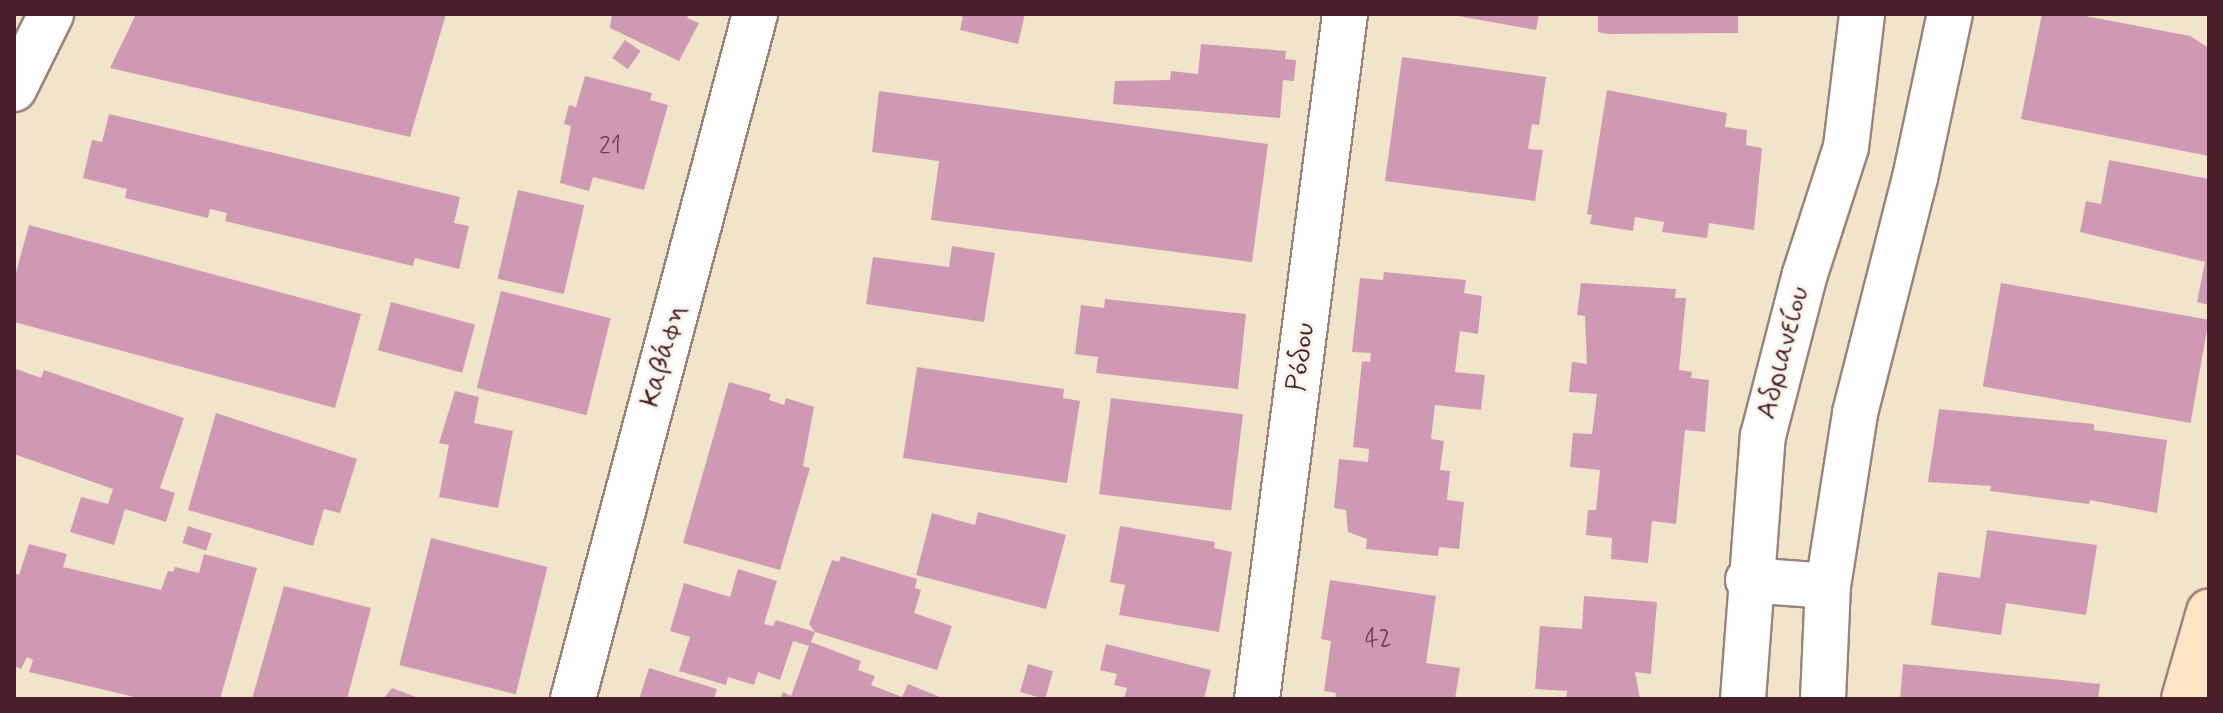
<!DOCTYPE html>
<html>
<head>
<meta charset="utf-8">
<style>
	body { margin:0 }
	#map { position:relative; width:2223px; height:713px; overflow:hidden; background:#f0e5cb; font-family:Mynerve,sans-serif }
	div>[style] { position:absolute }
	.building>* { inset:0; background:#d099b3; transform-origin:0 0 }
	.roads { filter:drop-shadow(2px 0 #9d827b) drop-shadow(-2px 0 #9d827b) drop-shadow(0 2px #9d827b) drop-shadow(0 -2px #9d827b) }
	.minor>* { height:44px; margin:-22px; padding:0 22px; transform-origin:22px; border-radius:22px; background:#fff }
	.secondary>* { height:44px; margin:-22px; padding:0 22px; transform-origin:22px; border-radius:22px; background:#fce5c4 }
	span { translate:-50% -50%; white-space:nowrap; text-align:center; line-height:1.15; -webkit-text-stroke:6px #f7f3e8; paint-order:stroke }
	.number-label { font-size:24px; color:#6c3e4d }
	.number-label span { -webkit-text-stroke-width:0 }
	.street-label { font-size:28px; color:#4a1f2b }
	.frame { position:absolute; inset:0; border:16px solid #4a1f2b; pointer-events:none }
</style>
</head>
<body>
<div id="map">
	<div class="building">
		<div style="clip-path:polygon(136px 14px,446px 14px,410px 137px,110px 68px)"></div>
		<div style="clip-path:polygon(612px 14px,689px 14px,687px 18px,699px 23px,679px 61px,610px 28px)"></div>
		<div style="clip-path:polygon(1025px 14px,1018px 44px,960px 30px,963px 17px,957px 15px)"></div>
		<div style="clip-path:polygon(1447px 14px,1539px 14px,1536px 30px)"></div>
		<div style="clip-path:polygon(1598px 14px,1738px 14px,1738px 33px,1608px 34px,1598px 32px)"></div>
		<div style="clip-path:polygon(2042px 14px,2075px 14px,2190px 36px,2209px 48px,2209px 156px,2021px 119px)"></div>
		<div style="left:625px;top:40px;width:19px;height:22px;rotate:35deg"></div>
		<div style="clip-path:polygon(1201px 44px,1286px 51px,1285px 59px,1296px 60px,1294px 81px,1283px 80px,1280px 118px,1113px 104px,1115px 81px,1170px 80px,1171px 71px,1198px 74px)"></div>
		<div style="clip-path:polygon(1402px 57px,1546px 77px,1539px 125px,1532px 124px,1528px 149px,1543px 150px,1535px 201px,1385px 181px)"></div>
		<div style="clip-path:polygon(585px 76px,652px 93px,650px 100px,668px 105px,644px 190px,593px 177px,589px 191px,560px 183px,571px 126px,564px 124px,569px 105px,576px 107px)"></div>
		<div style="clip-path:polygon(1607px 90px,1727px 113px,1725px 127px,1747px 130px,1746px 145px,1762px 148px,1754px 230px,1709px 223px,1707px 238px,1662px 232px,1664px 222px,1635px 217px,1633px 231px,1590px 224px,1592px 215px,1587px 214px)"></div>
		<div style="clip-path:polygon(879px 91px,1268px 144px,1252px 262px,931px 220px,939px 161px,872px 152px)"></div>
		<div style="clip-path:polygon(109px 114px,460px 197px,454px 223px,469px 226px,459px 269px,415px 258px,413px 266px,225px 221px,227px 213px,210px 209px,208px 218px,125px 198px,127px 189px,83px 178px,92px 140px,102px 142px)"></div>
		<div style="clip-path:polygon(2109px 160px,2209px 179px,2209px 305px,2197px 302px,2205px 262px,2080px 232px,2086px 201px,2101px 204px)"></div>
		<div style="left:518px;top:190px;width:68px;height:91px;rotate:13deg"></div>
		<div style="clip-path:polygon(29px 225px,361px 314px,335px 408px,14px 322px,14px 280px)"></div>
		<div style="clip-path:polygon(952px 246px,995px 253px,984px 322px,866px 304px,873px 257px,949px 267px)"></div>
		<div style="clip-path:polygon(1384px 272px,1466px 280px,1464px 293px,1482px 296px,1478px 334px,1460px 331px,1455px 372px,1485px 375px,1481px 410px,1435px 405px,1431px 439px,1444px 441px,1440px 470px,1450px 471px,1447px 500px,1464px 502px,1459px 549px,1439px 547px,1438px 556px,1366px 549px,1367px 539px,1348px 532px,1346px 510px,1334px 508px,1339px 459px,1368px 462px,1369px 449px,1353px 447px,1362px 361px,1370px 362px,1371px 353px,1352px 352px,1360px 278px,1383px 280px)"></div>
		<div style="clip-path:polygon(1581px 283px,1676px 289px,1675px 298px,1686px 298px,1679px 370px,1692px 372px,1691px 378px,1709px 380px,1705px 432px,1685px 430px,1676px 524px,1652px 521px,1648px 563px,1611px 559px,1612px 538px,1586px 535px,1588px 510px,1596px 510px,1600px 470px,1570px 467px,1573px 433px,1592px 434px,1597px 394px,1569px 392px,1572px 362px,1587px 364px,1585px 316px,1577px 315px)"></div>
		<div style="left:2001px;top:283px;width:211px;height:105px;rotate:10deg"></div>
		<div style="left:501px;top:291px;width:113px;height:100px;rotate:14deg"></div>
		<div style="clip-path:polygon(1105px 299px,1246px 314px,1238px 389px,1096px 373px,1098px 357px,1075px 354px,1081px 305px,1104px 308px)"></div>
		<div style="left:391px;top:302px;width:87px;height:50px;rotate:15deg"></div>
		<div style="clip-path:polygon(917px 367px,1064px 389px,1063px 398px,1080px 401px,1067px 483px,903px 458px)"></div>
		<div style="clip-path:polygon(14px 368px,41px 378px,44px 370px,184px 418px,160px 488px,175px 493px,166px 522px,125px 509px,114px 545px,70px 532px,81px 497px,108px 504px,113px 489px,14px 454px)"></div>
		<div style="clip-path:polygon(729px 382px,771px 394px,769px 400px,784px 405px,786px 398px,814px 407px,803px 466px,810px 468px,780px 570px,683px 543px)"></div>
		<div style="clip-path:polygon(455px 391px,479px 397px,474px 423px,513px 431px,498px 508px,439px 497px,449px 445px,439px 443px)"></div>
		<div style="left:1111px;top:398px;width:133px;height:97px;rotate:7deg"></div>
		<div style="clip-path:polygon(1939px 409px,2094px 424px,2094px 430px,2167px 440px,2157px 513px,2090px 500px,2089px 504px,1990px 491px,1991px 486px,1928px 482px)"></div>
		<div style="clip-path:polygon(216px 413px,357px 459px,340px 513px,324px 509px,313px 546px,188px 510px)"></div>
		<div style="clip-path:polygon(978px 512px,1066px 535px,1046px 609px,916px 575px,932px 513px,975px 525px)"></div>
		<div style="left:188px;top:526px;width:25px;height:18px;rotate:18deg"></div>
		<div style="clip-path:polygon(1120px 526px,1215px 542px,1214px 548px,1232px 552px,1219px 632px,1119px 615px,1125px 585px,1110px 582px)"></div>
		<div style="clip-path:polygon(1987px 530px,2097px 545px,2086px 615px,2006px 603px,2001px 635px,1931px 625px,1938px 572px,1980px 578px)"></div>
		<div style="left:431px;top:538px;width:120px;height:131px;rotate:14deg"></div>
		<div style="clip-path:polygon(29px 544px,67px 554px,63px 567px,161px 590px,168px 571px,173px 572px,175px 567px,199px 573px,204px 554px,257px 568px,220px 699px,143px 699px,29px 672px,33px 660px,27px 657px,21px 669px,14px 666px,14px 573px,19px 575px)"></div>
		<div style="clip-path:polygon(841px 556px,917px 579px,915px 588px,921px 590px,914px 613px,952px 626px,937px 670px,815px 632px,809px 624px,832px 560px,839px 562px)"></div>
		<div style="clip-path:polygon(738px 569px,777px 581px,764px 624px,773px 626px,776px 620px,815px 632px,811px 642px,861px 661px,858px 670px,875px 676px,871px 685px,902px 697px,908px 684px,945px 699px,780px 699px,783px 692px,791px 696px,809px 646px,793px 641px,780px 680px,758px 672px,754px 685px,728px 677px,726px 685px,679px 671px,690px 637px,670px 631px,684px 583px,730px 597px)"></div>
		<div style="clip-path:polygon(1330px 580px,1436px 596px,1426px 663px,1460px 668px,1455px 699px,1335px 699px,1336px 693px,1324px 691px,1331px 641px,1321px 639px)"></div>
		<div style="clip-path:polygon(284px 586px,371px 608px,347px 699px,252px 699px)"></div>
		<div style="clip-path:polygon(1584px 596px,1657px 602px,1651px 674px,1635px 672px,1640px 699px,1566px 699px,1567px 691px,1535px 689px,1540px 626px,1582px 629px)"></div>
		<div style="clip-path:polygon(1106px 644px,1211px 670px,1204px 699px,1124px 699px,1127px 688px,1114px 685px,1117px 674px,1100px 670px)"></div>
		<div style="left:1028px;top:664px;width:26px;height:29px;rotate:16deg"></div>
		<div style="clip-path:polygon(1903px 664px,2100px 684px,2098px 699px,1900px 699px)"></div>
		<div style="clip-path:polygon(649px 668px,717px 689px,714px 699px,639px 699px)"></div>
		<div style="clip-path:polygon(392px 688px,421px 699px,383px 699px)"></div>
	</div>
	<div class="roads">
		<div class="minor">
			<div style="left:14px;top:89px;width:84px;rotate:-63.7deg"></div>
			<div style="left:1748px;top:580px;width:80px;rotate:4.3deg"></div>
			<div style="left:573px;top:699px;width:709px;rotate:-75.12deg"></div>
			<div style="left:1257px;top:699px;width:691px;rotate:-82.68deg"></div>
			<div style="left:1743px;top:699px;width:264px;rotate:-85.7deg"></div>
			<div style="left:1763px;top:436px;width:167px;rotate:-75.5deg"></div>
			<div style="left:1805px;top:274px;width:133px;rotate:-72.1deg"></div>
			<div style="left:1846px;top:147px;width:134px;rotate:-83.1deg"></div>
			<div style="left:1823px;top:699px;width:113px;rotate:-87.5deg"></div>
			<div style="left:1828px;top:586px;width:175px;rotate:-81.1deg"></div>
			<div style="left:1855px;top:413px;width:243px;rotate:-75.7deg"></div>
			<div style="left:1915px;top:178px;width:168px;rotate:-78deg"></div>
		</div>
		<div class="secondary">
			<div style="left:2184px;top:699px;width:91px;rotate:-74deg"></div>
		</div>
	</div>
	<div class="number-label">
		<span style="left:610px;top:147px">21</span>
		<span style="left:1378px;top:640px">42</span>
	</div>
	<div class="street-label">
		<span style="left:1784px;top:353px;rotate:-75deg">Αδριανείου</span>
		<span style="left:664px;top:356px;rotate:-75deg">Καβάφη</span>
		<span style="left:1302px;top:357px;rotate:-82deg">Ρόδου</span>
	</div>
	<div class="frame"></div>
</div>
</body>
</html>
